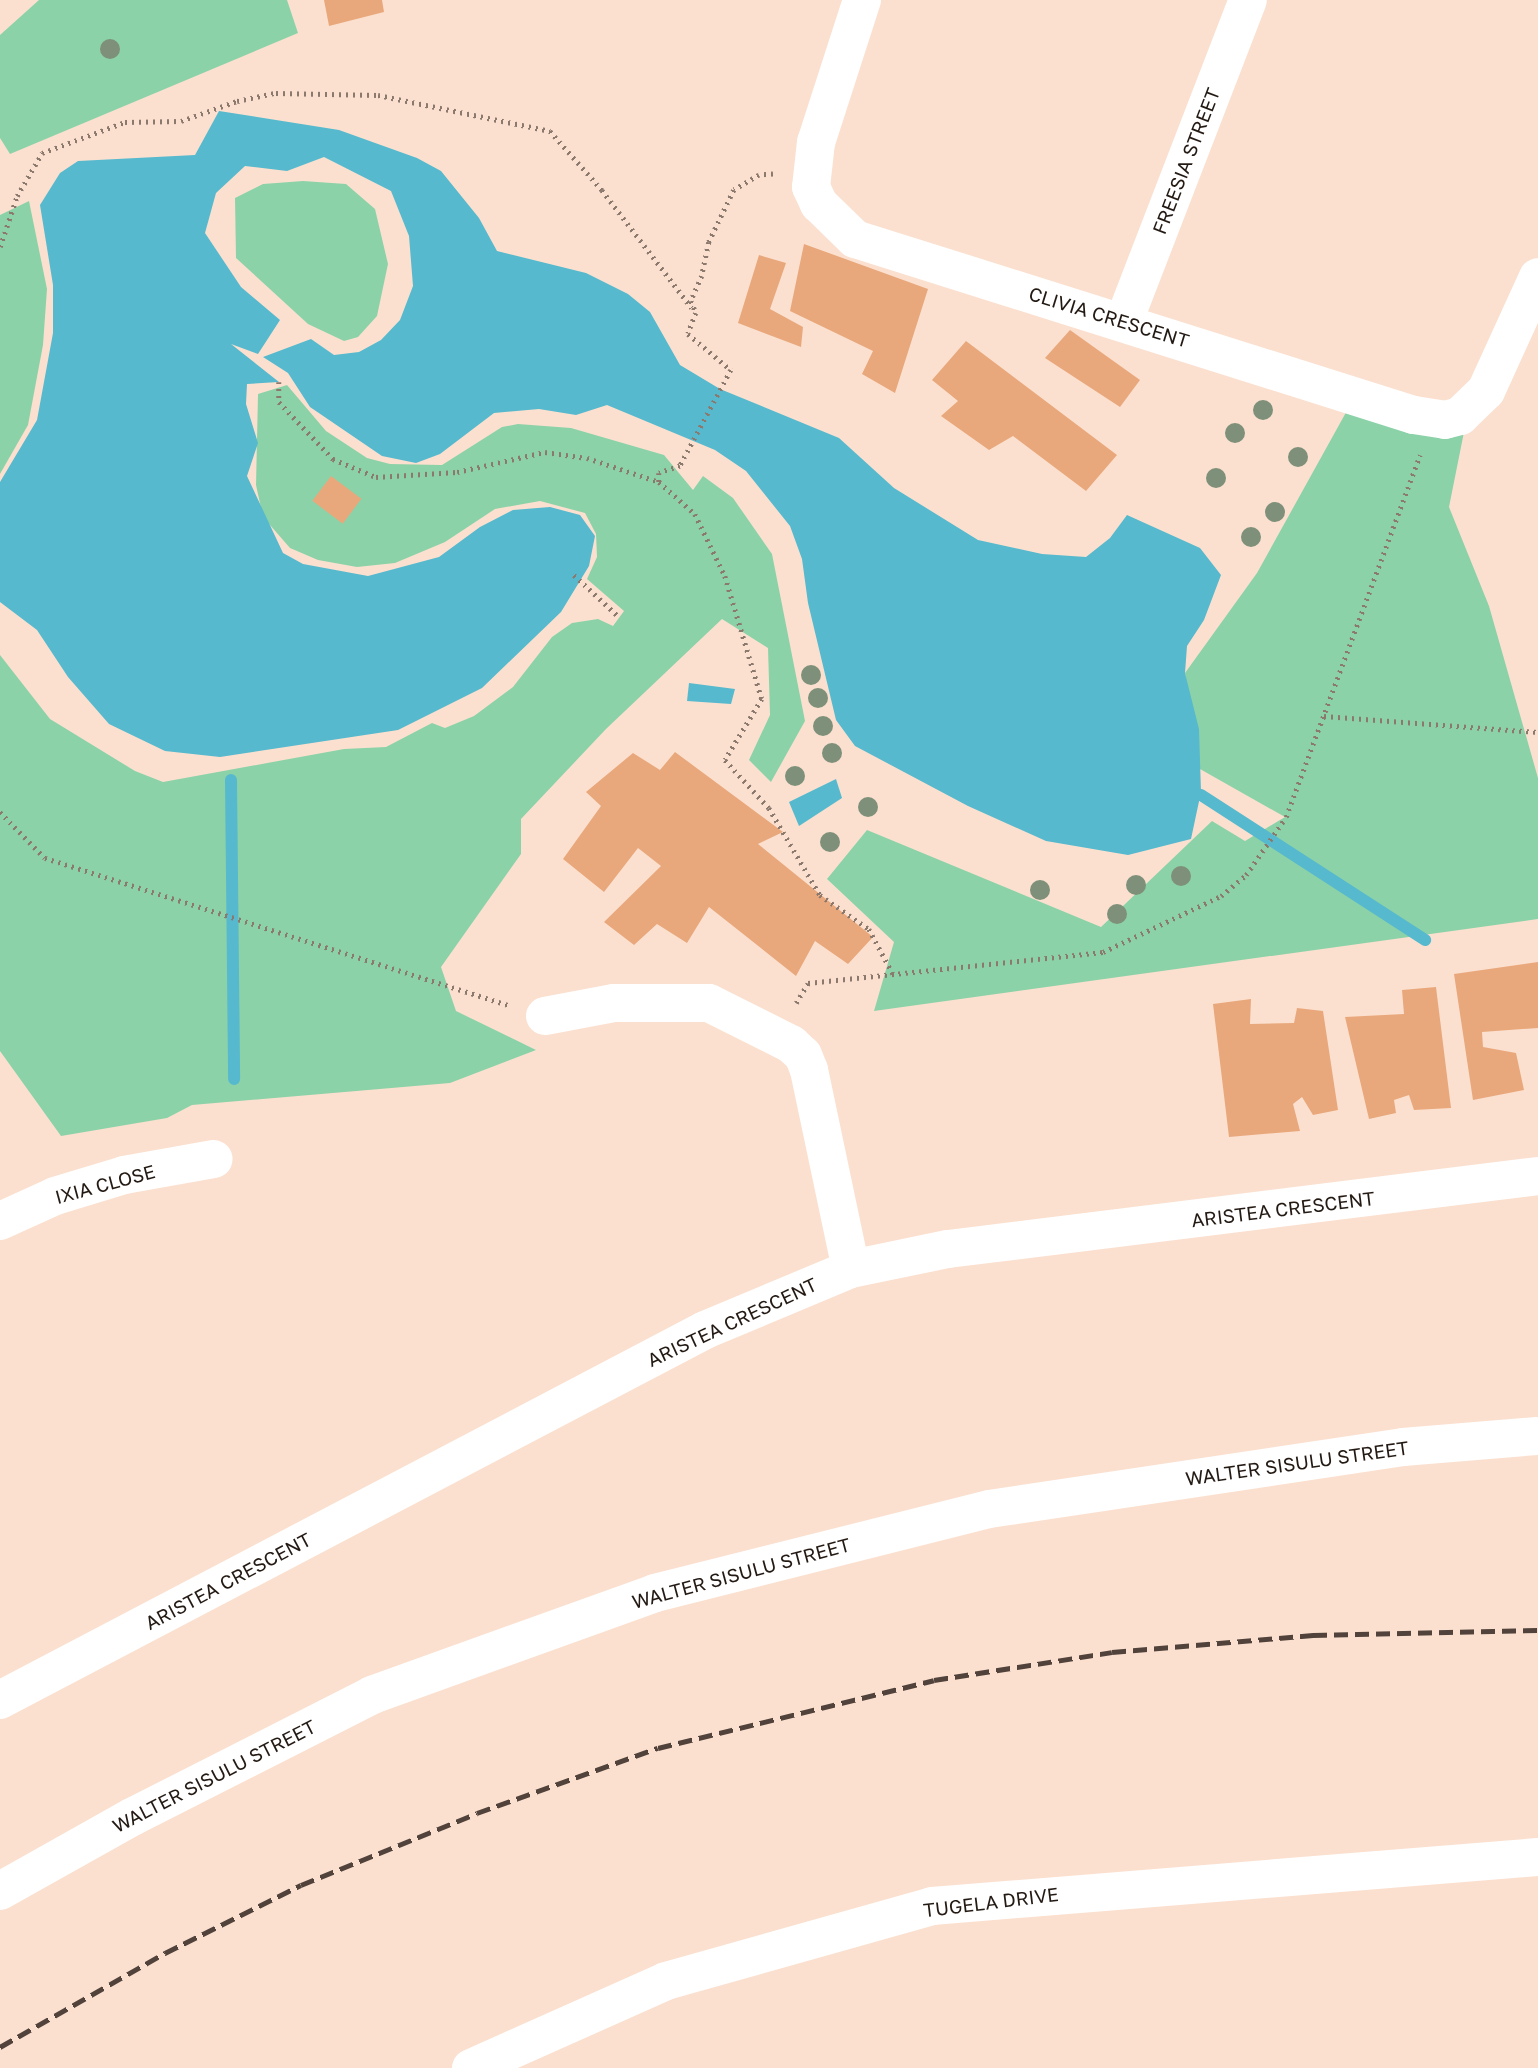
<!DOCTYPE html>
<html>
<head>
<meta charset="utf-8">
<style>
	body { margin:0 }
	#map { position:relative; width:1538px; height:2068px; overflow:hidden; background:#fbe0cf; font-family:"Golos Text",sans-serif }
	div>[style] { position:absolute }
	.green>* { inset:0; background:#8cd2a8 }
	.water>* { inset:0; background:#56b9ce }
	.stream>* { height:12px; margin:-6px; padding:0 6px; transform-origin:6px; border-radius:6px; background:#56b9ce }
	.building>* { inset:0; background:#e9a87c; transform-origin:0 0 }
	.path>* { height:4.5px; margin-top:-2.25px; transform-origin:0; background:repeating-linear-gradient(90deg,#8b796e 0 2px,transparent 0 7px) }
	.street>* { height:38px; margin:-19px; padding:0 19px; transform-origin:19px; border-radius:19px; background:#fff }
	.secondary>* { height:38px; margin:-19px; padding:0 19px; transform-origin:19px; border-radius:19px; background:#fff }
	.rail>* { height:5px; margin-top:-2.5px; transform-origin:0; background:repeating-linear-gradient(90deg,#51433b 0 14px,transparent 0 21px) }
	.trees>* { width:20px; height:20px; margin:-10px; border-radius:50%; background:#7e9079 }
	span { translate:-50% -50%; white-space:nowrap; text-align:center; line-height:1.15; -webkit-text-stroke:5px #fff; paint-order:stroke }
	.street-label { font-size:19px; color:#241a14 }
</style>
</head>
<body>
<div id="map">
	<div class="green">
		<div style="clip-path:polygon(39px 0,287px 0,298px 33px,10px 154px,0 138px,0 35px)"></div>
		<div style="clip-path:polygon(303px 181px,346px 184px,375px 209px,388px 264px,377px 316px,358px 337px,344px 341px,308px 324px,236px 258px,235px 198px,263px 184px)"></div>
		<div style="clip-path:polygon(29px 201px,47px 289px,43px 345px,28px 425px,0 474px,0 215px)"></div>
		<div style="clip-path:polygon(287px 385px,326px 431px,367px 458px,390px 464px,442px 465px,502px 427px,518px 424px,571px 428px,664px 455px,693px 490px,703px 476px,733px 498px,772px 554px,805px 721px,771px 782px,749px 760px,770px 715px,768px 648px,722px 619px,606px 729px,521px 819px,521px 854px,441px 967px,456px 1011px,536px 1050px,450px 1083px,192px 1105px,167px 1118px,61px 1136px,0 1051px,0 655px,50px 719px,135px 771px,163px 782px,344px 749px,386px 747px,432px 723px,445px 728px,474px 716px,513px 687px,552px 637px,572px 623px,598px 619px,613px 626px,624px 611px,587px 579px,597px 557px,596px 534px,585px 513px,540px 501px,495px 509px,445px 542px,395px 563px,357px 567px,318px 560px,290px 548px,263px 517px,256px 485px,258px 394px)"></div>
		<div style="clip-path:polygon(1349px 407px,1466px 422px,1449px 507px,1489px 606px,1538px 778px,1538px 919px,874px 1011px,894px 942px,827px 879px,867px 830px,1101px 927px,1212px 821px,1245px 841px,1285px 817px,1200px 769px,1185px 673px,1257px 573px)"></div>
	</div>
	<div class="water">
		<div style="clip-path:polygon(219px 111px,339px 130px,417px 158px,441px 171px,479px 218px,497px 251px,586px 273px,628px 294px,650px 312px,680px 365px,720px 389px,839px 438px,894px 488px,978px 540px,1042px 554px,1086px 557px,1110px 538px,1127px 515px,1200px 548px,1221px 575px,1204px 620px,1187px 646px,1185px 673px,1199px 729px,1201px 792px,1191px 839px,1128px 855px,1046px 841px,968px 806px,855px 746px,836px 720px,808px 603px,802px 559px,790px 526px,746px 471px,715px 450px,607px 405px,576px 415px,539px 409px,494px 413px,440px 454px,416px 463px,382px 456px,310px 407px,288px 373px,263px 357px,311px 339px,334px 355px,359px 352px,381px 340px,400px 320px,413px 286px,409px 236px,391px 191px,324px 157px,287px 171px,245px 166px,216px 193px,205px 233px,241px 287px,280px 320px,258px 354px,231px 344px,279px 382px,247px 384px,246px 404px,258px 443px,247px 476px,283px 553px,303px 564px,368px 576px,439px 557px,480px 527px,513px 510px,550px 507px,580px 515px,595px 536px,589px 566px,561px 612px,482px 688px,398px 730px,220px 757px,165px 751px,109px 724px,68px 677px,37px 630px,0 602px,0 482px,37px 420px,53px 333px,53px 285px,40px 205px,60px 173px,78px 161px,195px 155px)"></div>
		<div style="clip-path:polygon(689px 683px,735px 689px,731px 704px,687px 701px)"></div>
		<div style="clip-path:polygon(836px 779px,842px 798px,799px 826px,789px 802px)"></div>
	</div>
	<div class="stream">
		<div style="left:231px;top:780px;width:299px;rotate:89.4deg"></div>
		<div style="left:1201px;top:795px;width:267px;rotate:32.9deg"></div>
	</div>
	<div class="building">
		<div style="clip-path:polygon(324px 0,382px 0,384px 12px,329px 26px)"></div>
		<div style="clip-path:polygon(804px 244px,928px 289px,895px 393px,862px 374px,873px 351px,790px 311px)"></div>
		<div style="clip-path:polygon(759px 255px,786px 263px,770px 309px,803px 327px,801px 347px,738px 323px)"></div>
		<div style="clip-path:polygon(1070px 330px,1140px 380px,1120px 407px,1045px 358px)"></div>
		<div style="clip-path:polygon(966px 341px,1117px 455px,1086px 491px,1013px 436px,989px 450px,941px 416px,958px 401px,932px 380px)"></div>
		<div style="left:331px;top:476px;width:38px;height:31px;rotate:37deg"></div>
		<div style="clip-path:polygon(675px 752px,783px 832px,758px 844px,873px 937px,848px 964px,815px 941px,796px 976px,709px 907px,687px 943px,657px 924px,634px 945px,604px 922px,661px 866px,638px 848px,604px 892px,563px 859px,601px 806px,586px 792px,633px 753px,660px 770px)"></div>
		<div style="clip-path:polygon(1538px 962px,1538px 1028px,1482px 1032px,1483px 1047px,1516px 1053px,1524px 1090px,1473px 1100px,1454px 974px)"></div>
		<div style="clip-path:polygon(1436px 987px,1451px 1108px,1414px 1110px,1409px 1095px,1394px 1100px,1396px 1113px,1369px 1119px,1345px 1017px,1404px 1014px,1402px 990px)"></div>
		<div style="clip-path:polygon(1251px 999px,1250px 1024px,1294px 1023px,1297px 1008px,1323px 1011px,1338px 1110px,1313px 1115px,1302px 1097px,1293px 1104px,1300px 1131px,1229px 1137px,1213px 1004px)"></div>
	</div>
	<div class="path">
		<div style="left:773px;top:174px;width:14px;rotate:176deg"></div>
		<div style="left:759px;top:175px;width:29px;rotate:149deg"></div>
		<div style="left:734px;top:190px;width:58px;rotate:115.7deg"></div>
		<div style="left:709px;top:242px;width:35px;rotate:102deg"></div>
		<div style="left:702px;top:276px;width:27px;rotate:114deg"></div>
		<div style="left:691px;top:301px;width:13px;rotate:67deg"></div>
		<div style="left:696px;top:313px;width:22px;rotate:111deg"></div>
		<div style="left:688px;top:334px;width:56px;rotate:39.9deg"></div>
		<div style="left:731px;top:370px;width:109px;rotate:118deg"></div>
		<div style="left:680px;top:466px;width:22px;rotate:162deg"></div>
		<div style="left:659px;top:473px;width:9px;rotate:90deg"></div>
		<div style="left:659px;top:482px;width:48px;rotate:41.6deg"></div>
		<div style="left:695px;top:514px;width:69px;rotate:64.2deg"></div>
		<div style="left:725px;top:576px;width:128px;rotate:73.3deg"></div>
		<div style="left:762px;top:699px;width:71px;rotate:121.2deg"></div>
		<div style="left:725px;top:760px;width:65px;rotate:47.5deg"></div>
		<div style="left:769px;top:808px;width:101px;rotate:59.6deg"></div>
		<div style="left:820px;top:895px;width:60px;rotate:34.8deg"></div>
		<div style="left:869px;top:929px;width:51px;rotate:61.9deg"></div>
		<div style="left:0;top:247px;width:54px;rotate:-71.6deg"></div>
		<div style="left:17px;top:196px;width:50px;rotate:-59.8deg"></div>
		<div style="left:42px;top:153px;width:89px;rotate:-20.5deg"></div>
		<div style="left:125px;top:122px;width:56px;rotate:-1deg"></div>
		<div style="left:181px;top:121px;width:59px;rotate:-19.7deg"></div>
		<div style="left:237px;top:101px;width:40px;rotate:-12deg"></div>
		<div style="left:276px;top:93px;width:102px;rotate:1.1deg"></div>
		<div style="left:378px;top:95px;width:176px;rotate:11.8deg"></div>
		<div style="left:550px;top:131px;width:79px;rotate:48.6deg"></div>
		<div style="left:602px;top:190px;width:148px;rotate:52.7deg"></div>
		<div style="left:279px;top:382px;width:20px;rotate:90deg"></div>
		<div style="left:279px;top:402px;width:79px;rotate:46.5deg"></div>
		<div style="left:333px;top:459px;width:47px;rotate:22.7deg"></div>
		<div style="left:376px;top:477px;width:81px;rotate:-3.5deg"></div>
		<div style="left:457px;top:472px;width:90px;rotate:-12.8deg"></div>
		<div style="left:545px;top:452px;width:42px;rotate:8.1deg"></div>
		<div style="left:587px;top:458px;width:76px;rotate:18.4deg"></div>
		<div style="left:574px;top:575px;width:59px;rotate:42.9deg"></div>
		<div style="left:1324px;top:716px;width:215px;rotate:4.3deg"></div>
		<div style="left:0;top:812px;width:64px;rotate:45.6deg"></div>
		<div style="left:45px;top:858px;width:489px;rotate:17.6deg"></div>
		<div style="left:796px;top:1003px;width:23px;rotate:-59deg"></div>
		<div style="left:808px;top:983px;width:297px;rotate:-6deg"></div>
		<div style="left:1103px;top:952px;width:131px;rotate:-25.4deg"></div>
		<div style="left:1221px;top:896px;width:33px;rotate:-40deg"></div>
		<div style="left:1246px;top:875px;width:70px;rotate:-55.4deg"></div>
		<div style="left:1286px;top:817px;width:386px;rotate:-69.7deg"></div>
	</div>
	<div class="street">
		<div style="left:862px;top:0;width:149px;rotate:107.9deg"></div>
		<div style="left:816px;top:142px;width:45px;rotate:96.3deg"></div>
		<div style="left:811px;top:187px;width:19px;rotate:65deg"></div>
		<div style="left:819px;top:204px;width:50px;rotate:44.2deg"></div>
		<div style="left:855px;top:239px;width:586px;rotate:17.48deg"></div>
		<div style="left:1414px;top:415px;width:31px;rotate:9deg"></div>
		<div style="left:1445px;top:420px;width:16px;rotate:-15deg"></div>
		<div style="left:1460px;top:416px;width:36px;rotate:-44deg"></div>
		<div style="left:1486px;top:391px;width:125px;rotate:-65.5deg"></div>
		<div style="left:1124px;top:321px;width:344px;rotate:-68.9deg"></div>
		<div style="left:545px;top:1016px;width:70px;rotate:-10.7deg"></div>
		<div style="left:614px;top:1003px;width:95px"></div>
		<div style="left:709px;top:1003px;width:92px;rotate:26.6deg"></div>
		<div style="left:791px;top:1044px;width:16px;rotate:43deg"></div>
		<div style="left:803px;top:1055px;width:16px;rotate:68deg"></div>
		<div style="left:809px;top:1070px;width:203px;rotate:78.1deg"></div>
		<div style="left:0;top:1221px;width:60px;rotate:-24.4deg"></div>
		<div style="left:55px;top:1196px;width:72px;rotate:-16.9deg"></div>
		<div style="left:124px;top:1175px;width:91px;rotate:-10.1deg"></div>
		<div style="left:0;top:1700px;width:796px;rotate:-27.69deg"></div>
		<div style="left:705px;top:1330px;width:158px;rotate:-22.7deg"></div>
		<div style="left:851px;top:1269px;width:99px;rotate:-11.7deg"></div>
		<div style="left:948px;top:1249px;width:594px;rotate:-7.05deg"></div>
		<div style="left:471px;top:2068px;width:214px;rotate:-24deg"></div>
		<div style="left:666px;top:1981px;width:276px;rotate:-15.7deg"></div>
		<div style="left:932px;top:1906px;width:608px;rotate:-4.62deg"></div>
	</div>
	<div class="secondary">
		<div style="left:0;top:1891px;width:151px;rotate:-29.3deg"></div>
		<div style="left:132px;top:1817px;width:269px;rotate:-26.9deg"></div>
		<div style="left:372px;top:1695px;width:301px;rotate:-19.8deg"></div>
		<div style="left:655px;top:1593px;width:344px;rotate:-14.1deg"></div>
		<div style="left:989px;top:1509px;width:419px;rotate:-8.5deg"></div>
		<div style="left:1403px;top:1447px;width:135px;rotate:-4.7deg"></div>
	</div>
	<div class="rail">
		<div style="left:0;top:2047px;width:190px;rotate:-29.7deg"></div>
		<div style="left:165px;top:1953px;width:152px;rotate:-26.6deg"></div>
		<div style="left:301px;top:1885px;width:190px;rotate:-22.2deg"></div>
		<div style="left:477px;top:1813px;width:192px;rotate:-19.8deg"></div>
		<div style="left:658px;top:1748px;width:284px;rotate:-13.8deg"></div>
		<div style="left:934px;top:1680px;width:180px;rotate:-8.9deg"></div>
		<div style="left:1112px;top:1652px;width:202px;rotate:-4.8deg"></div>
		<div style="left:1313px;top:1635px;width:225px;rotate:-1.3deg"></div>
	</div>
	<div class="trees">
		<div style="left:110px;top:49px"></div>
		<div style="left:1263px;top:410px"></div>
		<div style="left:1235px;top:433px"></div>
		<div style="left:1298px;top:457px"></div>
		<div style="left:1216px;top:478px"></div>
		<div style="left:1275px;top:512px"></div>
		<div style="left:1251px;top:537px"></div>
		<div style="left:811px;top:675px"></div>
		<div style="left:818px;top:698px"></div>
		<div style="left:823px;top:726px"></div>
		<div style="left:832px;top:753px"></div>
		<div style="left:795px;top:776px"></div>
		<div style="left:868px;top:807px"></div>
		<div style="left:830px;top:842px"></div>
		<div style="left:1181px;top:876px"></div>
		<div style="left:1136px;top:885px"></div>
		<div style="left:1040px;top:890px"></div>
		<div style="left:1117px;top:914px"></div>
	</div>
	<div class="street-label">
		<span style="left:1186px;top:161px;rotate:-69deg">FREESIA STREET</span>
		<span style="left:1109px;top:317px;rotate:17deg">CLIVIA CRESCENT</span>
		<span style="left:105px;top:1184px;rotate:-15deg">IXIA CLOSE</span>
		<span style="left:1283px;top:1209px;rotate:-7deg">ARISTEA CRESCENT</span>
		<span style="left:732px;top:1322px;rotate:-25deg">ARISTEA CRESCENT</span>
		<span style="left:1297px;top:1463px;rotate:-8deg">WALTER SISULU STREET</span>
		<span style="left:741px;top:1573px;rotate:-15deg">WALTER SISULU STREET</span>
		<span style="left:228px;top:1581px;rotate:-28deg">ARISTEA CRESCENT</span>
		<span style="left:214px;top:1776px;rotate:-27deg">WALTER SISULU STREET</span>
		<span style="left:991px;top:1902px;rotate:-7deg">TUGELA DRIVE</span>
	</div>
</div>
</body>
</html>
